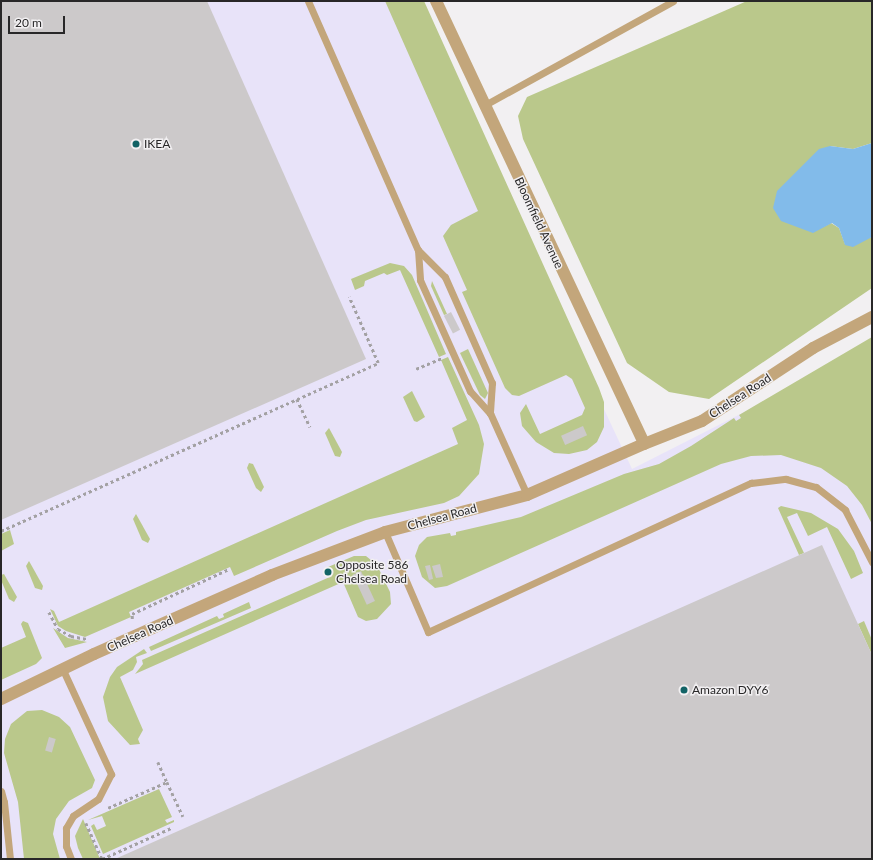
<!DOCTYPE html>
<html>
<head>
<meta charset="utf-8">
<style>
	body { margin:0 }
	#map { position:relative; width:873px; height:860px; overflow:hidden; background:#f2f0f2; font-family:Lato,sans-serif }
	div>[style] { position:absolute }
	.industrial>* { inset:0; background:#e8e3f9 }
	.green>* { inset:0; background:#bac88b }
	.water>* { inset:0; background:#82bbea }
	.building>* { inset:0; background:#ccc9ca; transform-origin:0 0 }
	.path>* { height:2.5px; margin-top:-1.25px; transform-origin:0; background:repeating-linear-gradient(90deg,#a3a1a3 0 3px,transparent 0 6px) }
	.service>* { height:7px; margin:-3.5px; padding:0 3.5px; transform-origin:3.5px; border-radius:3.5px; background:#c3a67b }
	.minor>* { height:12px; margin:-6px; padding:0 6px; transform-origin:6px; border-radius:6px; background:#c3a67b }
	.tertiary>* { height:12px; margin:-6px; padding:0 6px; transform-origin:6px; border-radius:6px; background:#c3a67b }
	.dots>* { width:11px; height:11px; translate:-50% -50%; box-sizing:border-box; border:2px solid #f2f0f2; border-radius:50% }
	span { translate:-50% -50%; white-space:nowrap; text-align:center; line-height:1.15; -webkit-text-stroke:3px #f2f0f2; paint-order:stroke }
	.poi-label { font-size:12px; color:#282728 }
	.left { translate:0 -50%; text-align:left }
	.street-label { font-size:12px; color:#282728 }
	.frame { position:absolute; inset:0; border:2px solid #282728; pointer-events:none }
	.scale { position:absolute; left:8px; top:16px; width:57px; height:18px; box-sizing:border-box; border:2px solid #282728; border-top:0; padding-left:5px; font-size:12px; line-height:14px; white-space:nowrap; color:#282728; -webkit-text-stroke:3px #f2f0f2; paint-order:stroke }
</style>
</head>
<body>
<div id="map">
	<div class="industrial">
		<div style="clip-path:polygon(1px 1px,413px 1px,632px 469px,872px 347px,872px 859px,1px 859px)"></div>
	</div>
	<div class="green">
		<div style="clip-path:polygon(385px 1px,424px 1px,599px 388px,604px 402px,604px 427px,597px 442px,587px 450px,569px 454px,554px 453px,536px 442px,522px 426px,520px 413px,526px 404px,540px 434px,582px 415px,585px 408px,572px 379px,566px 375px,519px 396px,512px 395px,505px 388px,462px 292px,467px 290px,443px 236px,451px 225px,478px 211px)"></div>
		<div style="clip-path:polygon(747px 1px,872px 1px,872px 143px,853px 149px,830px 146px,821px 228px,831px 223px,839px 228px,845px 244px,872px 237px,872px 288px,709px 399px,669px 392px,627px 363px,523px 139px,518px 116px,527px 97px)"></div>
		<div style="clip-path:polygon(390px 263px,404px 266px,412px 275px,446px 354px,439px 357px,400px 270px,387px 275px,384px 273px,365px 281px,364px 286px,355px 290px,351px 279px)"></div>
		<div style="clip-path:polygon(432px 281px,447px 314px,444px 315px,431px 286px)"></div>
		<div style="clip-path:polygon(872px 337px,872px 524px,862px 505px,847px 486px,821px 468px,781px 455px,751px 456px,721px 464px,447px 586px,435px 588px,422px 577px,415px 556px,419px 545px,427px 537px,450px 533px,451px 536px,456px 535px,456px 532px,521px 517px,624px 474px,659px 464px,691px 446px,734px 418px,736px 421px,741px 418px,739px 415px)"></div>
		<div style="clip-path:polygon(468px 349px,488px 393px,485px 399px,480px 395px,460px 353px)"></div>
		<div style="clip-path:polygon(448px 357px,479px 425px,484px 444px,479px 474px,459px 496px,444px 503px,366px 520px,337px 531px,234px 576px,230px 567px,129px 612px,131px 617px,85px 637px,66px 631px,58px 626px,50px 609px,54px 611px,59px 622px,458px 444px,452px 428px,467px 420px,441px 360px)"></div>
		<div style="clip-path:polygon(412px 391px,425px 417px,417px 422px,414px 421px,403px 397px)"></div>
		<div style="clip-path:polygon(329px 428px,342px 452px,340px 457px,335px 456px,325px 433px)"></div>
		<div style="clip-path:polygon(249px 463px,253px 464px,264px 487px,261px 492px,256px 488px,247px 468px)"></div>
		<div style="clip-path:polygon(781px 506px,811px 513px,838px 529px,854px 551px,863px 573px,851px 579px,827px 527px,808px 536px,797px 513px,787px 517px,804px 553px,799px 555px,778px 508px)"></div>
		<div style="clip-path:polygon(136px 514px,150px 539px,148px 543px,142px 540px,133px 519px)"></div>
		<div style="clip-path:polygon(10px 530px,14px 544px,1px 551px,1px 534px)"></div>
		<div style="clip-path:polygon(354px 556px,366px 556px,377px 565px,390px 592px,391px 604px,377px 619px,366px 621px,358px 617px,343px 582px,135px 674px,143px 664px,142px 660px,332px 576px,328px 567px)"></div>
		<div style="clip-path:polygon(29px 561px,43px 586px,42px 590px,35px 588px,26px 566px)"></div>
		<div style="clip-path:polygon(4px 574px,17px 597px,14px 602px,9px 599px,1px 580px,1px 575px)"></div>
		<div style="clip-path:polygon(249px 602px,251px 608px,151px 651px,149px 647px,217px 616px,219px 619px,224px 617px,223px 614px)"></div>
		<div style="clip-path:polygon(23px 621px,28px 623px,42px 658px,36px 664px,1px 680px,1px 648px,26px 637px,21px 624px)"></div>
		<div style="clip-path:polygon(864px 621px,872px 640px,872px 655px,858px 624px)"></div>
		<div style="clip-path:polygon(53px 628px,68px 638px,87px 642px,65px 648px)"></div>
		<div style="clip-path:polygon(144px 649px,147px 653px,136px 657px,137px 662px,133px 670px,120px 677px,143px 730px,138px 739px,140px 744px,130px 745px,108px 721px,103px 697px,110px 677px,117px 667px)"></div>
		<div style="clip-path:polygon(42px 710px,59px 717px,70px 727px,95px 780px,92px 788px,69px 801px,56px 819px,53px 834px,60px 859px,24px 859px,18px 802px,4px 753px,5px 739px,11px 724px,27px 711px)"></div>
		<div style="clip-path:polygon(159px 789px,172px 817px,165px 820px,167px 823px,174px 820px,174px 822px,103px 854px,91px 826px,94px 824px,97px 830px,106px 826px,102px 816px,88px 820px)"></div>
		<div style="clip-path:polygon(83px 819px,100px 859px,83px 859px,78px 848px,75px 836px)"></div>
	</div>
	<div class="water">
		<div style="clip-path:polygon(872px 143px,872px 237px,853px 247px,845px 245px,839px 228px,832px 223px,813px 233px,781px 221px,773px 208px,777px 191px,819px 149px,830px 146px,853px 149px)"></div>
	</div>
	<div class="building">
		<div style="clip-path:polygon(1px 1px,207px 1px,366px 359px,1px 520px)"></div>
		<div style="left:451px;top:312px;width:20px;height:8px;rotate:63deg"></div>
		<div style="left:583px;top:426px;width:10px;height:24px;rotate:66deg"></div>
		<div style="clip-path:polygon(822px 545px,872px 655px,872px 859px,115px 859px)"></div>
		<div style="clip-path:polygon(440px 564px,443px 577px,436px 578px,432px 566px)"></div>
		<div style="clip-path:polygon(430px 565px,433px 579px,429px 580px,425px 566px)"></div>
		<div style="left:361px;top:571px;width:33px;height:9px;rotate:65deg"></div>
		<div style="left:49px;top:737px;width:7px;height:14px;rotate:16deg"></div>
	</div>
	<div class="path">
		<div style="left:416px;top:369px;width:28px;rotate:-23deg"></div>
		<div style="left:297px;top:399px;width:31px;rotate:65deg"></div>
		<div style="left:1px;top:531px;width:413px;rotate:-24deg"></div>
		<div style="left:378px;top:363px;width:72px;rotate:-113.7deg"></div>
		<div style="left:49px;top:612px;width:19px;rotate:62deg"></div>
		<div style="left:58px;top:629px;width:15px;rotate:28deg"></div>
		<div style="left:71px;top:636px;width:16px;rotate:11deg"></div>
		<div style="left:132px;top:619px;width:5px;rotate:-90deg"></div>
		<div style="left:132px;top:614px;width:107px;rotate:-24.9deg"></div>
		<div style="left:158px;top:762px;width:22px;rotate:66deg"></div>
		<div style="left:108px;top:808px;width:64px;rotate:-23.8deg"></div>
		<div style="left:167px;top:782px;width:38px;rotate:65deg"></div>
		<div style="left:86px;top:823px;width:39px;rotate:66deg"></div>
		<div style="left:102px;top:859px;width:76px;rotate:-24.2deg"></div>
	</div>
	<div class="service">
		<div style="left:308px;top:1px;width:272px;rotate:66.2deg"></div>
		<div style="left:418px;top:250px;width:30px;rotate:86deg"></div>
		<div style="left:420px;top:280px;width:122px;rotate:65.8deg"></div>
		<div style="left:470px;top:391px;width:30px;rotate:48deg"></div>
		<div style="left:490px;top:413px;width:90px;rotate:65.7deg"></div>
		<div style="left:483px;top:106px;width:217px;rotate:-28.9deg"></div>
		<div style="left:418px;top:250px;width:38px;rotate:45deg"></div>
		<div style="left:445px;top:277px;width:116px;rotate:66.1deg"></div>
		<div style="left:492px;top:383px;width:30px;rotate:94deg"></div>
		<div style="left:385px;top:532px;width:109px;rotate:66.7deg"></div>
		<div style="left:428px;top:632px;width:356px;rotate:-24.8deg"></div>
		<div style="left:751px;top:483px;width:35px;rotate:-7deg"></div>
		<div style="left:786px;top:479px;width:31px;rotate:15deg"></div>
		<div style="left:816px;top:487px;width:37px;rotate:38deg"></div>
		<div style="left:845px;top:510px;width:59px;rotate:62.6deg"></div>
		<div style="left:63px;top:670px;width:115px;rotate:65.2deg"></div>
		<div style="left:111px;top:774px;width:28px;rotate:117deg"></div>
		<div style="left:98px;top:799px;width:30px;rotate:146deg"></div>
		<div style="left:73px;top:816px;width:14px;rotate:120deg"></div>
		<div style="left:66px;top:828px;width:18px;rotate:90deg"></div>
		<div style="left:66px;top:846px;width:14px;rotate:69deg"></div>
		<div style="left:1px;top:791px;width:11px;rotate:75deg"></div>
		<div style="left:4px;top:802px;width:57px;rotate:84deg"></div>
	</div>
	<div class="minor">
		<div style="left:1px;top:699px;width:103px;rotate:-25.8deg"></div>
		<div style="left:94px;top:654px;width:195px;rotate:-23.9deg"></div>
		<div style="left:272px;top:575px;width:121px;rotate:-20.8deg"></div>
		<div style="left:385px;top:532px;width:147px;rotate:-14.6deg"></div>
		<div style="left:527px;top:495px;width:128px;rotate:-23.6deg"></div>
	</div>
	<div class="tertiary">
		<div style="left:436px;top:1px;width:489px;rotate:64.8deg"></div>
		<div style="left:644px;top:444px;width:62px;rotate:-21.6deg"></div>
		<div style="left:702px;top:421px;width:133px;rotate:-33.3deg"></div>
		<div style="left:813px;top:348px;width:67px;rotate:-27.7deg"></div>
	</div>
	<div class="dots">
		<div style="left:136px;top:144px;background:#126366"></div>
		<div style="left:328px;top:572px;background:#126366"></div>
		<div style="left:684px;top:690px;background:#126366"></div>
	</div>
	<div class="poi-label">
		<span class="left" style="left:144px;top:144px">IKEA</span>
		<span class="left" style="left:336px;top:572px">Opposite 586<br>Chelsea Road</span>
		<span class="left" style="left:692px;top:690px">Amazon DYY6</span>
	</div>
	<div class="street-label">
		<span style="left:539px;top:223px;rotate:65deg">Bloomfield Avenue</span>
		<span style="left:740px;top:396px;rotate:-33deg">Chelsea Road</span>
		<span style="left:442px;top:517px;rotate:-15deg">Chelsea Road</span>
		<span style="left:140px;top:634px;rotate:-24deg">Chelsea Road</span>
	</div>
	<div class="frame"></div>
	<div class="scale">20 m</div>
</div>
</body>
</html>
